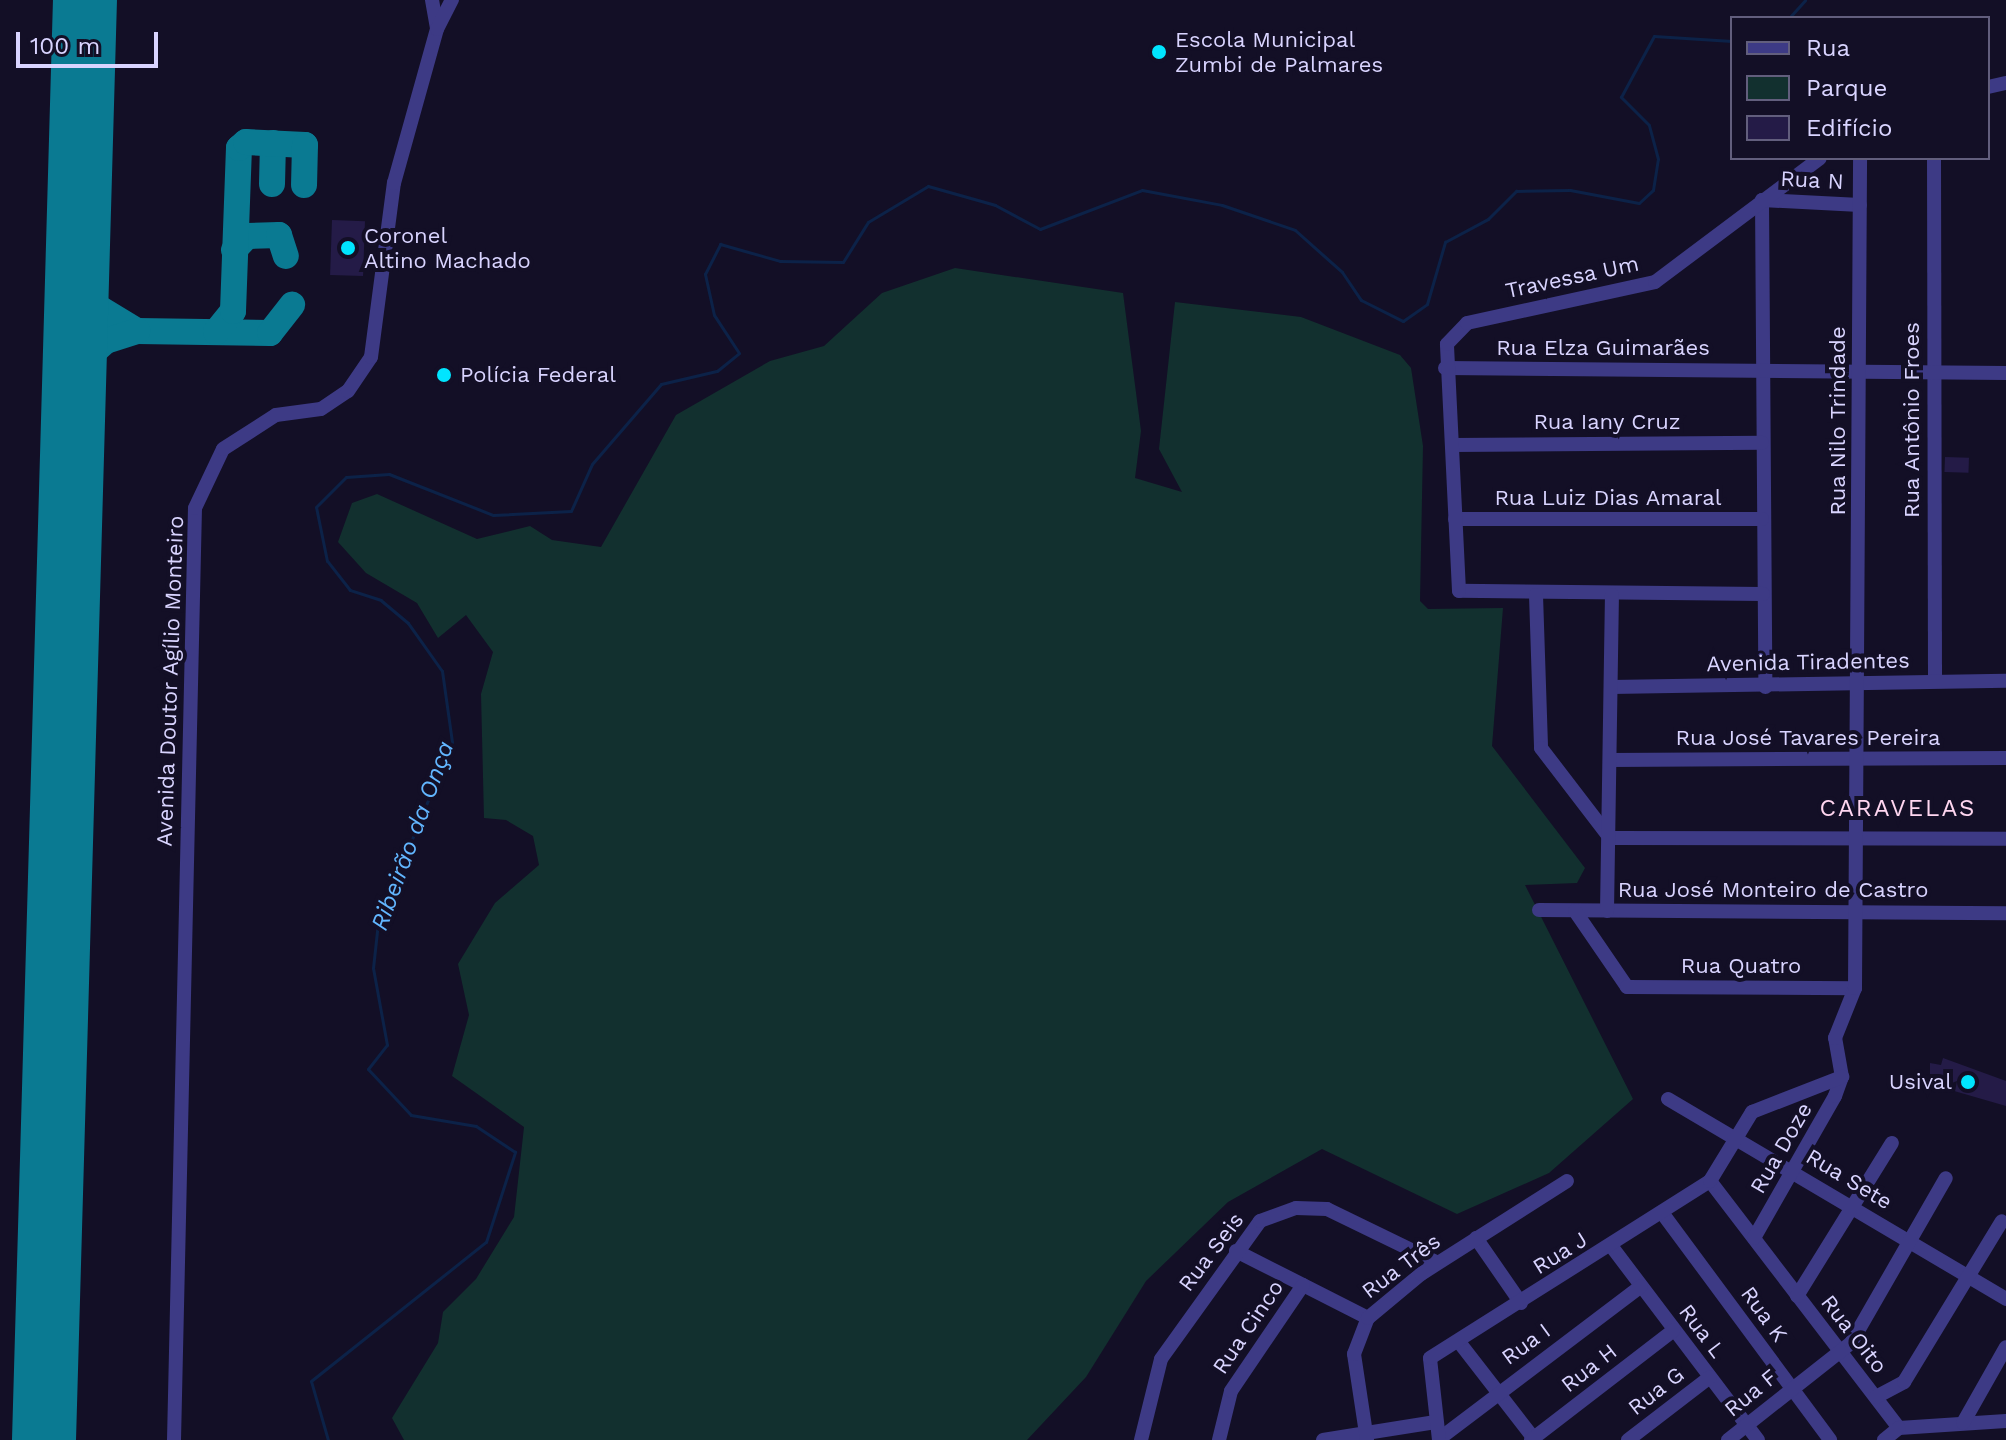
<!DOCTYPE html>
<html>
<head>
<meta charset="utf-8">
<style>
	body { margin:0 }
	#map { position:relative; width:2006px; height:1440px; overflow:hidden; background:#130f26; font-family:"Work Sans",sans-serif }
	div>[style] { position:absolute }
	.green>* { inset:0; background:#12302f }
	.stream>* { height:3px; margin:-1.5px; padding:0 1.5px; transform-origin:1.5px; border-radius:1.5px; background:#0c2248 }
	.taxiway>* { height:26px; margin:-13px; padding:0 13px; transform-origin:13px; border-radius:13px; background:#0a7a92 }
	.runway>* { height:64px; margin:-32px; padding:0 32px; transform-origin:32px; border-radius:32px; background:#0a7a92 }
	.building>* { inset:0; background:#241b47; transform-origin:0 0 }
	.minor>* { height:14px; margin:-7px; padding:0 7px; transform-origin:7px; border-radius:7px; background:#3d3a85 }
	.dots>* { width:22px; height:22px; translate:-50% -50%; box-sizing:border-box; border:4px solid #130f26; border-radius:50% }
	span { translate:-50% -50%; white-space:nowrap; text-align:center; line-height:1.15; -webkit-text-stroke:8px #130f26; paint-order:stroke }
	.poi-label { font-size:22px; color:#d9d4ff }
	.left { translate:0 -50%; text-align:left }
	.right { translate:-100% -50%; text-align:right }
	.street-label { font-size:22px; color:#d9d4ff }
	.neighbourhood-label { font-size:24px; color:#ffd6f0; letter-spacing:2px }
	.water-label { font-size:24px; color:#62b6ff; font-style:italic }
	.legend { position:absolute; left:1730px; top:16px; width:260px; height:144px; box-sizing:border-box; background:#130f26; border:2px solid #625e7d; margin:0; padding:10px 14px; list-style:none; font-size:24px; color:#d9d4ff }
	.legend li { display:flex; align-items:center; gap:16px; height:40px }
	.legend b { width:40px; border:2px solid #625e7d }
	.scale { position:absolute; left:16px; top:32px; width:142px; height:36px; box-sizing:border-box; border:4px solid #d9d4ff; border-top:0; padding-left:10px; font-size:24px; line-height:28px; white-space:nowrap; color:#d9d4ff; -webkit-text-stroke:6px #130f26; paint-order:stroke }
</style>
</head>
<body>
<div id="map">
	<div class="green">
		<div style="clip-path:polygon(955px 268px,1123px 293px,1141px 431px,1135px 478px,1182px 492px,1159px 449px,1175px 302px,1301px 317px,1400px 355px,1411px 368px,1423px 446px,1420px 601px,1428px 609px,1503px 608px,1492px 746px,1585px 868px,1577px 883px,1525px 885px,1633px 1099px,1549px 1173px,1457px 1214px,1322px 1149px,1228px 1202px,1146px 1281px,1086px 1377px,1027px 1440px,404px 1440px,392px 1418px,438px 1343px,443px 1312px,476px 1279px,514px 1217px,524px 1127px,452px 1076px,469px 1015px,458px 964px,495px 903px,539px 865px,533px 836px,506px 820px,484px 818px,481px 694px,493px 652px,466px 615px,438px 638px,417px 603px,366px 573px,338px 542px,352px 503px,377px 494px,477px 539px,530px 526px,552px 540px,601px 547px,676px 415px,770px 361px,824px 346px,882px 293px)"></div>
	</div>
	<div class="stream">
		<div style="left:1789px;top:18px;width:24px;rotate:-48deg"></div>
		<div style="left:328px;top:1440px;width:61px;rotate:-106.1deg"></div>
		<div style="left:311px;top:1381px;width:223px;rotate:-38.5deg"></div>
		<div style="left:486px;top:1242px;width:95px;rotate:-72.1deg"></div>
		<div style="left:515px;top:1152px;width:47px;rotate:-146.3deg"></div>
		<div style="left:476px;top:1126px;width:66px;rotate:-170.4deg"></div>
		<div style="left:411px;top:1115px;width:63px;rotate:-133.1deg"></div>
		<div style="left:368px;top:1069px;width:31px;rotate:-52deg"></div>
		<div style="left:387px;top:1045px;width:78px;rotate:-100.3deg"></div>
		<div style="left:373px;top:968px;width:46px;rotate:-83.8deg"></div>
		<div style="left:378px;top:922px;width:195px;rotate:-67.7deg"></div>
		<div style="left:452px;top:742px;width:72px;rotate:-98deg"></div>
		<div style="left:442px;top:671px;width:59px;rotate:-125.3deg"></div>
		<div style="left:408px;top:623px;width:35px;rotate:-140deg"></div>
		<div style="left:381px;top:600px;width:33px;rotate:-162deg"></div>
		<div style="left:350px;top:590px;width:37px;rotate:-128deg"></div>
		<div style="left:327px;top:561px;width:55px;rotate:-101.5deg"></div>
		<div style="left:316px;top:507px;width:42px;rotate:-45deg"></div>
		<div style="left:346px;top:477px;width:43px;rotate:-4deg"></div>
		<div style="left:389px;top:474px;width:112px;rotate:21.5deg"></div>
		<div style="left:493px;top:515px;width:78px;rotate:-2.9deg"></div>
		<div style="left:571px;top:511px;width:51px;rotate:-65.9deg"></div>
		<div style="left:592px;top:464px;width:106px;rotate:-49.2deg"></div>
		<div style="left:661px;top:384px;width:57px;rotate:-13.1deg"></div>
		<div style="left:717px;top:371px;width:28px;rotate:-39deg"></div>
		<div style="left:739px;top:353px;width:45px;rotate:-123.3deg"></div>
		<div style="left:714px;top:315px;width:42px;rotate:-102.4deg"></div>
		<div style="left:705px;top:274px;width:34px;rotate:-63deg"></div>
		<div style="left:720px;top:244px;width:62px;rotate:15.8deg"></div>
		<div style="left:780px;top:261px;width:63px;rotate:0.9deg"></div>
		<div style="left:843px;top:262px;width:47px;rotate:-58deg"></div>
		<div style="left:868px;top:222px;width:70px;rotate:-31deg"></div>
		<div style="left:928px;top:186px;width:70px;rotate:15.8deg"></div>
		<div style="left:995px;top:205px;width:51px;rotate:28.1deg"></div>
		<div style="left:1040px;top:229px;width:109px;rotate:-20.9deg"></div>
		<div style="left:1142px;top:190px;width:81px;rotate:10.6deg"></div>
		<div style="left:1222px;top:205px;width:77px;rotate:18.9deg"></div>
		<div style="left:1295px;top:230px;width:63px;rotate:41.8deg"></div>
		<div style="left:1342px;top:272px;width:34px;rotate:56deg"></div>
		<div style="left:1361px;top:300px;width:47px;rotate:26.6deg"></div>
		<div style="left:1403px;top:321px;width:29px;rotate:-35deg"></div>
		<div style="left:1427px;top:304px;width:65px;rotate:-73.8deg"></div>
		<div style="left:1445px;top:242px;width:49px;rotate:-28.1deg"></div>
		<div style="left:1488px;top:219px;width:40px;rotate:-45deg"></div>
		<div style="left:1516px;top:191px;width:54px;rotate:-1.1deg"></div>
		<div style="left:1570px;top:190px;width:70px;rotate:10.7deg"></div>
		<div style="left:1639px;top:203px;width:19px;rotate:-43deg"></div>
		<div style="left:1653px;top:190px;width:31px;rotate:-81deg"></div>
		<div style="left:1658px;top:159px;width:35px;rotate:-105deg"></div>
		<div style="left:1649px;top:125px;width:40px;rotate:-135deg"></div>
		<div style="left:1621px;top:97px;width:69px;rotate:-61.6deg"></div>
		<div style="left:1654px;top:36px;width:78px;rotate:3.7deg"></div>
	</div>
	<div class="taxiway">
		<div style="left:272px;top:184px;width:41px;rotate:-88.6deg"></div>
		<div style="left:234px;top:250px;width:19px;rotate:-47deg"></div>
		<div style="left:247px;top:236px;width:32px;rotate:-2deg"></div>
		<div style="left:279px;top:235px;width:22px;rotate:72deg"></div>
		<div style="left:78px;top:253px;width:52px;rotate:75.4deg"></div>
		<div style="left:91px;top:303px;width:54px;rotate:31.3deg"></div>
		<div style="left:137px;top:331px;width:133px;rotate:0.9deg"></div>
		<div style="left:270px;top:333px;width:36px;rotate:-52deg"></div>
		<div style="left:216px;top:332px;width:27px;rotate:-51deg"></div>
		<div style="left:233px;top:311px;width:163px;rotate:-87.9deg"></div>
		<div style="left:239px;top:148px;width:9px;rotate:-41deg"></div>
		<div style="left:246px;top:142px;width:59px;rotate:2.9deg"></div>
		<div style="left:305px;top:145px;width:40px;rotate:91.4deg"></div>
		<div style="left:74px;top:396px;width:41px;rotate:-70.3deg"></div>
		<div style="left:88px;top:357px;width:24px;rotate:-42deg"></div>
		<div style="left:106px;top:341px;width:33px;rotate:-18deg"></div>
	</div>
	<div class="runway">
		<div style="left:44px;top:1440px;width:1441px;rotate:-88.37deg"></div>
	</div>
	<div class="building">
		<div style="left:332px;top:220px;width:33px;height:55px;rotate:2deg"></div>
		<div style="left:1945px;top:457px;width:24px;height:15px;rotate:2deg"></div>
		<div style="clip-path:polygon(1943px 1058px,2006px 1081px,2006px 1106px,1930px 1084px,1930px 1063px,1941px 1065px)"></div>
	</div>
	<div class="minor">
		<div style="left:432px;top:0;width:28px;rotate:80deg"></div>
		<div style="left:1988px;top:87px;width:18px;rotate:-13deg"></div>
		<div style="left:1934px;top:158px;width:523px;rotate:89.89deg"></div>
		<div style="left:1762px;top:200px;width:487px;rotate:89.6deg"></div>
		<div style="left:1762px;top:200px;width:98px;rotate:2.9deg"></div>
		<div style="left:1445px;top:368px;width:561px;rotate:0.51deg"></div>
		<div style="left:1452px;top:445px;width:310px;rotate:-0.4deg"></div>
		<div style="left:1455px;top:519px;width:307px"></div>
		<div style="left:1763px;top:594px;width:304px;rotate:-179.4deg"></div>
		<div style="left:1459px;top:591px;width:247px;rotate:-92.8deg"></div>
		<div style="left:1447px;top:344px;width:29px;rotate:-46deg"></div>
		<div style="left:1467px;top:323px;width:192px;rotate:-12.3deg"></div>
		<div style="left:1655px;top:282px;width:206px;rotate:-36.9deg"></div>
		<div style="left:1536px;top:595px;width:153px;rotate:88.1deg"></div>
		<div style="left:1541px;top:748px;width:113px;rotate:52.5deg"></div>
		<div style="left:1610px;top:838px;width:396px;rotate:0.1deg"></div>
		<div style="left:1611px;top:687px;width:395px;rotate:-0.9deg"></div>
		<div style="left:1610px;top:760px;width:396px;rotate:-0.3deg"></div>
		<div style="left:1539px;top:910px;width:467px;rotate:0.4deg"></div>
		<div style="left:1575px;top:911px;width:92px;rotate:55.6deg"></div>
		<div style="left:1627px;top:987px;width:228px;rotate:0.3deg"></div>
		<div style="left:1607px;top:911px;width:316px;rotate:-89.1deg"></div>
		<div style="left:1668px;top:1099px;width:393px;rotate:30.6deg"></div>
		<div style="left:1710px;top:1181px;width:311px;rotate:52.6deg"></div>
		<div style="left:1899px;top:1428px;width:107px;rotate:-3.7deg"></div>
		<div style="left:1663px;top:1214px;width:281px;rotate:53.5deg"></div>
		<div style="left:1476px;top:1238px;width:79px;rotate:55.3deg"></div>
		<div style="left:1754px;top:1238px;width:163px;rotate:-60.3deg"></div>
		<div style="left:1835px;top:1096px;width:20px;rotate:-70deg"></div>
		<div style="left:1842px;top:1077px;width:40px;rotate:-100deg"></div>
		<div style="left:1835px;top:1038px;width:54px;rotate:-68.2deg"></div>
		<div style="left:1855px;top:988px;width:830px;rotate:-89.65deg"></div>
		<div style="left:1612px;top:1247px;width:242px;rotate:52.9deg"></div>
		<div style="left:1236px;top:1251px;width:148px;rotate:26.9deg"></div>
		<div style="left:1797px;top:1296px;width:180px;rotate:-58.2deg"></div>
		<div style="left:1459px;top:1342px;width:124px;rotate:52.2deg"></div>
		<div style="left:1876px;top:1397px;width:32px;rotate:-28deg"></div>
		<div style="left:1904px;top:1382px;width:188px;rotate:-58.7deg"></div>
		<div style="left:1963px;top:1423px;width:87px;rotate:-60.5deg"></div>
		<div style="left:1439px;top:1439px;width:253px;rotate:-37.1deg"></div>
		<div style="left:174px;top:1440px;width:932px;rotate:-88.71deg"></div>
		<div style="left:195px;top:508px;width:65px;rotate:-64.6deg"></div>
		<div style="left:223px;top:449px;width:63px;rotate:-32.7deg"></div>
		<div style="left:276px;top:415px;width:45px;rotate:-7.6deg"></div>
		<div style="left:321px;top:409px;width:32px;rotate:-34deg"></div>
		<div style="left:348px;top:391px;width:41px;rotate:-55.9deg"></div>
		<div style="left:371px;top:357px;width:176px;rotate:-82.5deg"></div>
		<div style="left:394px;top:183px;width:160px;rotate:-74.4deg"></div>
		<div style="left:437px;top:29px;width:33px;rotate:-63deg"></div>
		<div style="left:1141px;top:1440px;width:83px;rotate:-76.1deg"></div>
		<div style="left:1161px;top:1359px;width:170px;rotate:-54.3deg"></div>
		<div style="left:1260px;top:1221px;width:38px;rotate:-20deg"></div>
		<div style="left:1296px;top:1208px;width:31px;rotate:2deg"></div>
		<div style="left:1327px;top:1209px;width:123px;rotate:25.9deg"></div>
		<div style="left:1219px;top:1440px;width:50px;rotate:-76.2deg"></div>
		<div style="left:1231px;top:1391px;width:128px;rotate:-55.8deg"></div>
		<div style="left:1323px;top:1440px;width:114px;rotate:-9.1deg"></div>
		<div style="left:1367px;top:1440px;width:87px;rotate:-98.6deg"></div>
		<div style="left:1354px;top:1354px;width:39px;rotate:-69deg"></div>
		<div style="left:1368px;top:1318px;width:69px;rotate:-39.7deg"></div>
		<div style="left:1421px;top:1274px;width:173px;rotate:-32.5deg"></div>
		<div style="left:1439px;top:1440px;width:82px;rotate:-96.3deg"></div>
		<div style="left:1430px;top:1358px;width:331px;rotate:-32.3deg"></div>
		<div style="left:1710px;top:1181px;width:81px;rotate:-58.7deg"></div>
		<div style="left:1752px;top:1112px;width:97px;rotate:-21.3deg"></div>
		<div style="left:1531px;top:1440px;width:180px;rotate:-37.6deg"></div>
		<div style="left:1628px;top:1440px;width:103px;rotate:-37.5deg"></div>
		<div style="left:1728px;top:1440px;width:157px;rotate:-38.3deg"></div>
		<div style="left:1851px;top:1343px;width:190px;rotate:-60.1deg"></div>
		<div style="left:1884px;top:1440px;width:19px;rotate:-39deg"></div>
	</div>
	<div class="dots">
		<div style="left:1159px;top:52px;background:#00e5ff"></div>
		<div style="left:348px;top:248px;background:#00e5ff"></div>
		<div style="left:444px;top:375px;background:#00e5ff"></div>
		<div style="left:1968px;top:1082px;background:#00e5ff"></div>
	</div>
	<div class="poi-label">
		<span class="left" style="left:1175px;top:52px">Escola Municipal<br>Zumbi de Palmares</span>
		<span class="left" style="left:364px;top:248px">Coronel<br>Altino Machado</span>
		<span class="left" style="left:460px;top:375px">Polícia Federal</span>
		<span class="right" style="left:1952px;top:1082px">Usival</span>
	</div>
	<div class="street-label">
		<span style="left:1812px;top:180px;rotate:3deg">Rua N</span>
		<span style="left:1572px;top:277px;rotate:-12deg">Travessa Um</span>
		<span style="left:1603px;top:348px">Rua Elza Guimarães</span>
		<span style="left:1912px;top:420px;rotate:-90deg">Rua Antônio Froes</span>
		<span style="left:1838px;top:421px;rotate:-90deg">Rua Nilo Trindade</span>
		<span style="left:1607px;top:422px">Rua Iany Cruz</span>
		<span style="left:1608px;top:498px">Rua Luiz Dias Amaral</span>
		<span style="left:1808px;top:662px;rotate:-1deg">Avenida Tiradentes</span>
		<span style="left:170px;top:681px;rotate:-88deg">Avenida Doutor Agílio Monteiro</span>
		<span style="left:1808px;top:738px">Rua José Tavares Pereira</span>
		<span style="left:1773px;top:890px">Rua José Monteiro de Castro</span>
		<span style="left:1741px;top:966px">Rua Quatro</span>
		<span style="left:1781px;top:1148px;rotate:-60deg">Rua Doze</span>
		<span style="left:1849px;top:1179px;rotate:31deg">Rua Sete</span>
		<span style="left:1211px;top:1252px;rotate:-53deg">Rua Seis</span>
		<span style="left:1560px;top:1253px;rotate:-32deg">Rua J</span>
		<span style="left:1401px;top:1266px;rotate:-37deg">Rua Três</span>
		<span style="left:1764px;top:1314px;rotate:54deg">Rua K</span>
		<span style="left:1248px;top:1327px;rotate:-56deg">Rua Cinco</span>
		<span style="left:1702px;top:1331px;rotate:53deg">Rua L</span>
		<span style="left:1854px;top:1334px;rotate:52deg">Rua Oito</span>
		<span style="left:1526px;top:1344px;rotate:-36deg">Rua I</span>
		<span style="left:1589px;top:1368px;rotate:-38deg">Rua H</span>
		<span style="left:1656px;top:1391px;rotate:-38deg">Rua G</span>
		<span style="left:1751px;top:1393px;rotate:-39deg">Rua F</span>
	</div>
	<div class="neighbourhood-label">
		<span style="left:1898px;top:809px">CARAVELAS</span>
	</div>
	<div class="water-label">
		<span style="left:413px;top:836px;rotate:-70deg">Ribeirão da Onça</span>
	</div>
	<ul class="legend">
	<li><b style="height:10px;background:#3d3a85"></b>Rua</li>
	<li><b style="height:22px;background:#12302f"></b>Parque</li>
	<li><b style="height:22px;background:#241b47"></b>Edifício</li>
	</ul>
	<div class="scale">100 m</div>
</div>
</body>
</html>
